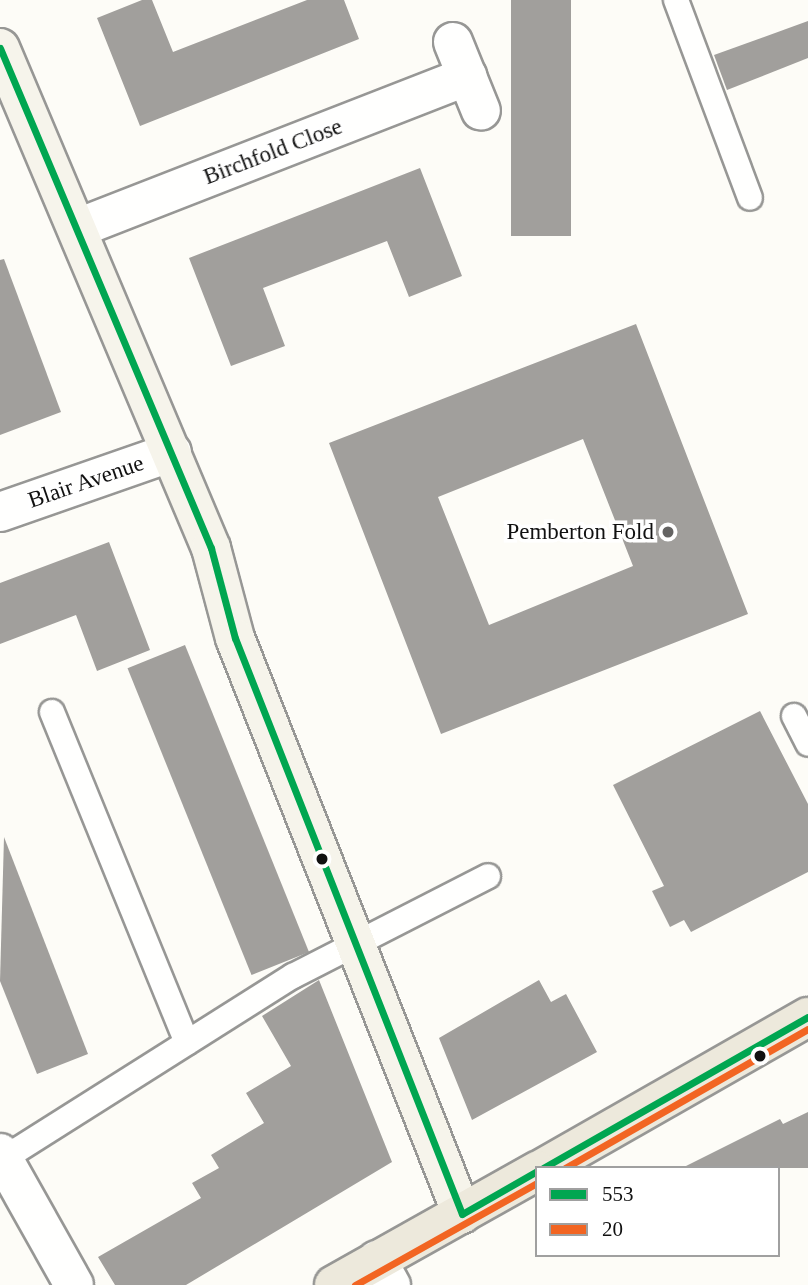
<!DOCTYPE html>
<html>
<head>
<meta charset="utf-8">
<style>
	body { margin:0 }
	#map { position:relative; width:808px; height:1285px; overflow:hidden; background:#fdfcf7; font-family:"Times New Roman",serif }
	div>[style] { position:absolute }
	.building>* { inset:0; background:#a19f9c; transform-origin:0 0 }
	.roads { filter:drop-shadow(2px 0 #979795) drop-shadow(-2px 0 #979795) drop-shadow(0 2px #979795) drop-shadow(0 -2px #979795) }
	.lane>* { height:24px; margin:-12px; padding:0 12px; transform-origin:12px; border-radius:12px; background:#fffffe }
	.street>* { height:38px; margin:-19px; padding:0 19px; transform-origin:19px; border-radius:19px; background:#fffffe }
	.secondary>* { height:38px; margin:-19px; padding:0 19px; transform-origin:19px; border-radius:19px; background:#f6f4eb }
	.primary>* { height:38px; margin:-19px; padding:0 19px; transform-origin:19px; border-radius:19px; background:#ede9dc }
	.bus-1>* { height:7px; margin:-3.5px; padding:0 3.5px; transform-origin:3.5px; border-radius:3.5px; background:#00a651 }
	.bus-2>* { height:7px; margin:-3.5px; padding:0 3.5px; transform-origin:3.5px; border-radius:3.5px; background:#f26522 }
	.dots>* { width:19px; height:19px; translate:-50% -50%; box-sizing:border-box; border:4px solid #fff; border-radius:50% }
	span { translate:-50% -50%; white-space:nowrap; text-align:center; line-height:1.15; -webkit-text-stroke:7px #fff; paint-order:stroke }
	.street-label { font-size:23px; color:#111 }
	.poi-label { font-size:23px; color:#111 }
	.right { translate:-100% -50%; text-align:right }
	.legend { position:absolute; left:535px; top:1166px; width:245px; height:91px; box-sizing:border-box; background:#fff; border:2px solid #a0a0a0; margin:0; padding:9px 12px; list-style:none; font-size:21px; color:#111 }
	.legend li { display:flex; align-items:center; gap:14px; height:35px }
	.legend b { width:35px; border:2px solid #a0a0a0 }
</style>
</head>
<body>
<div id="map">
	<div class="building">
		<div style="clip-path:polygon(142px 0,152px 0,173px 52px,307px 0,344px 0,359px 39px,140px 126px,97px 18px)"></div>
		<div style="left:511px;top:0;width:60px;height:236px"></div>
		<div style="clip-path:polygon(808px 21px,808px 58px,727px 90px,714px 55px)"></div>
		<div style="clip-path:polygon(420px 168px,462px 276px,409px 297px,387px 241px,263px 288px,285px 346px,231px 366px,189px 258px)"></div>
		<div style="clip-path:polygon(4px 259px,61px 412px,0 435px,0 260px)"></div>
		<div style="clip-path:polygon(evenodd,636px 324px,748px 614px,441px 734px,329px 443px,636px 324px,583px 439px,633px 566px,489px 625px,438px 497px,583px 439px)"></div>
		<div style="clip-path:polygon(109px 542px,150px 650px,97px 671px,76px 615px,0 644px,0 583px)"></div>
		<div style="left:185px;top:645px;width:331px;height:62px;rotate:68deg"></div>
		<div style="clip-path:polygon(760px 711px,808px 804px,808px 872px,691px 932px,684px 920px,670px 927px,652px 891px,664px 886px,613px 785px)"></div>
		<div style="clip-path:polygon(4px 837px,88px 1054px,37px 1074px,0 981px)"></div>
		<div style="clip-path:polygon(319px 980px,392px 1162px,186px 1285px,115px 1285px,98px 1257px,201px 1198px,192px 1183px,219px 1168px,211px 1155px,264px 1123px,246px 1093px,291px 1066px,262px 1016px)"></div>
		<div style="clip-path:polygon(539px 980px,551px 1002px,566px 994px,597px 1052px,472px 1120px,439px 1038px)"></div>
		<div style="clip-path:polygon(808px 1112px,808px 1168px,682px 1168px,780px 1119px,783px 1124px)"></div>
	</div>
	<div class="roads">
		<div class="lane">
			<div style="left:676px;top:0;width:211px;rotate:69.5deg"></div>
			<div style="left:52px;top:712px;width:357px;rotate:67.8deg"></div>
			<div style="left:794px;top:716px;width:31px;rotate:63deg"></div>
			<div style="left:0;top:1161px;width:347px;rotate:-32.3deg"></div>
			<div style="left:293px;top:976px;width:219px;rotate:-27.1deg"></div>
		</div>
		<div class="street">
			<div style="left:453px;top:42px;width:74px;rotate:67.9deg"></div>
			<div style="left:78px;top:228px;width:418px;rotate:-21.3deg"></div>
			<div style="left:0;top:512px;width:182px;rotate:-19.2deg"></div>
			<div style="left:0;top:1153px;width:151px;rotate:60.7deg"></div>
			<div style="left:377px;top:1260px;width:29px;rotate:61deg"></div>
		</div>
		<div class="secondary">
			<div style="left:0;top:48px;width:543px;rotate:67.12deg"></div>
			<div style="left:211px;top:548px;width:93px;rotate:75.1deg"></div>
			<div style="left:235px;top:638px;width:619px;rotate:68.49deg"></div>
		</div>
		<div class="primary">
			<div style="left:543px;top:1168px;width:305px;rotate:-29.7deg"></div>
			<div style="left:334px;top:1285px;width:233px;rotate:-29.3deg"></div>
		</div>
	</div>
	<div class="bus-1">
		<div style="left:0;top:48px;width:543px;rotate:67.12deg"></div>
		<div style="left:211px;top:548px;width:93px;rotate:75.1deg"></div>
		<div style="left:235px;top:638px;width:619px;rotate:68.49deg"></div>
		<div style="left:462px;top:1214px;width:86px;rotate:-29.8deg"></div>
		<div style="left:543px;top:1168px;width:305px;rotate:-29.7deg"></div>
	</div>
	<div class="bus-2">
		<div style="left:565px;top:1168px;width:280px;rotate:-29.8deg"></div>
		<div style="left:355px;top:1285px;width:209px;rotate:-29.3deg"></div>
	</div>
	<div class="dots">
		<div style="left:668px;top:532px;background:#646362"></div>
		<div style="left:322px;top:859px;background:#111"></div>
		<div style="left:760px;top:1056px;background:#111"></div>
	</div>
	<div class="street-label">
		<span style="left:273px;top:152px;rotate:-21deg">Birchfold Close</span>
		<span style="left:86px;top:482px;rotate:-19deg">Blair Avenue</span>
	</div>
	<div class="poi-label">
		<span class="right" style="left:654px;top:532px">Pemberton Fold</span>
	</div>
	<ul class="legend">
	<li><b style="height:9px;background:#00a651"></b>553</li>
	<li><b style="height:9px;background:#f26522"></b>20</li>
	</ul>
</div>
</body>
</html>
